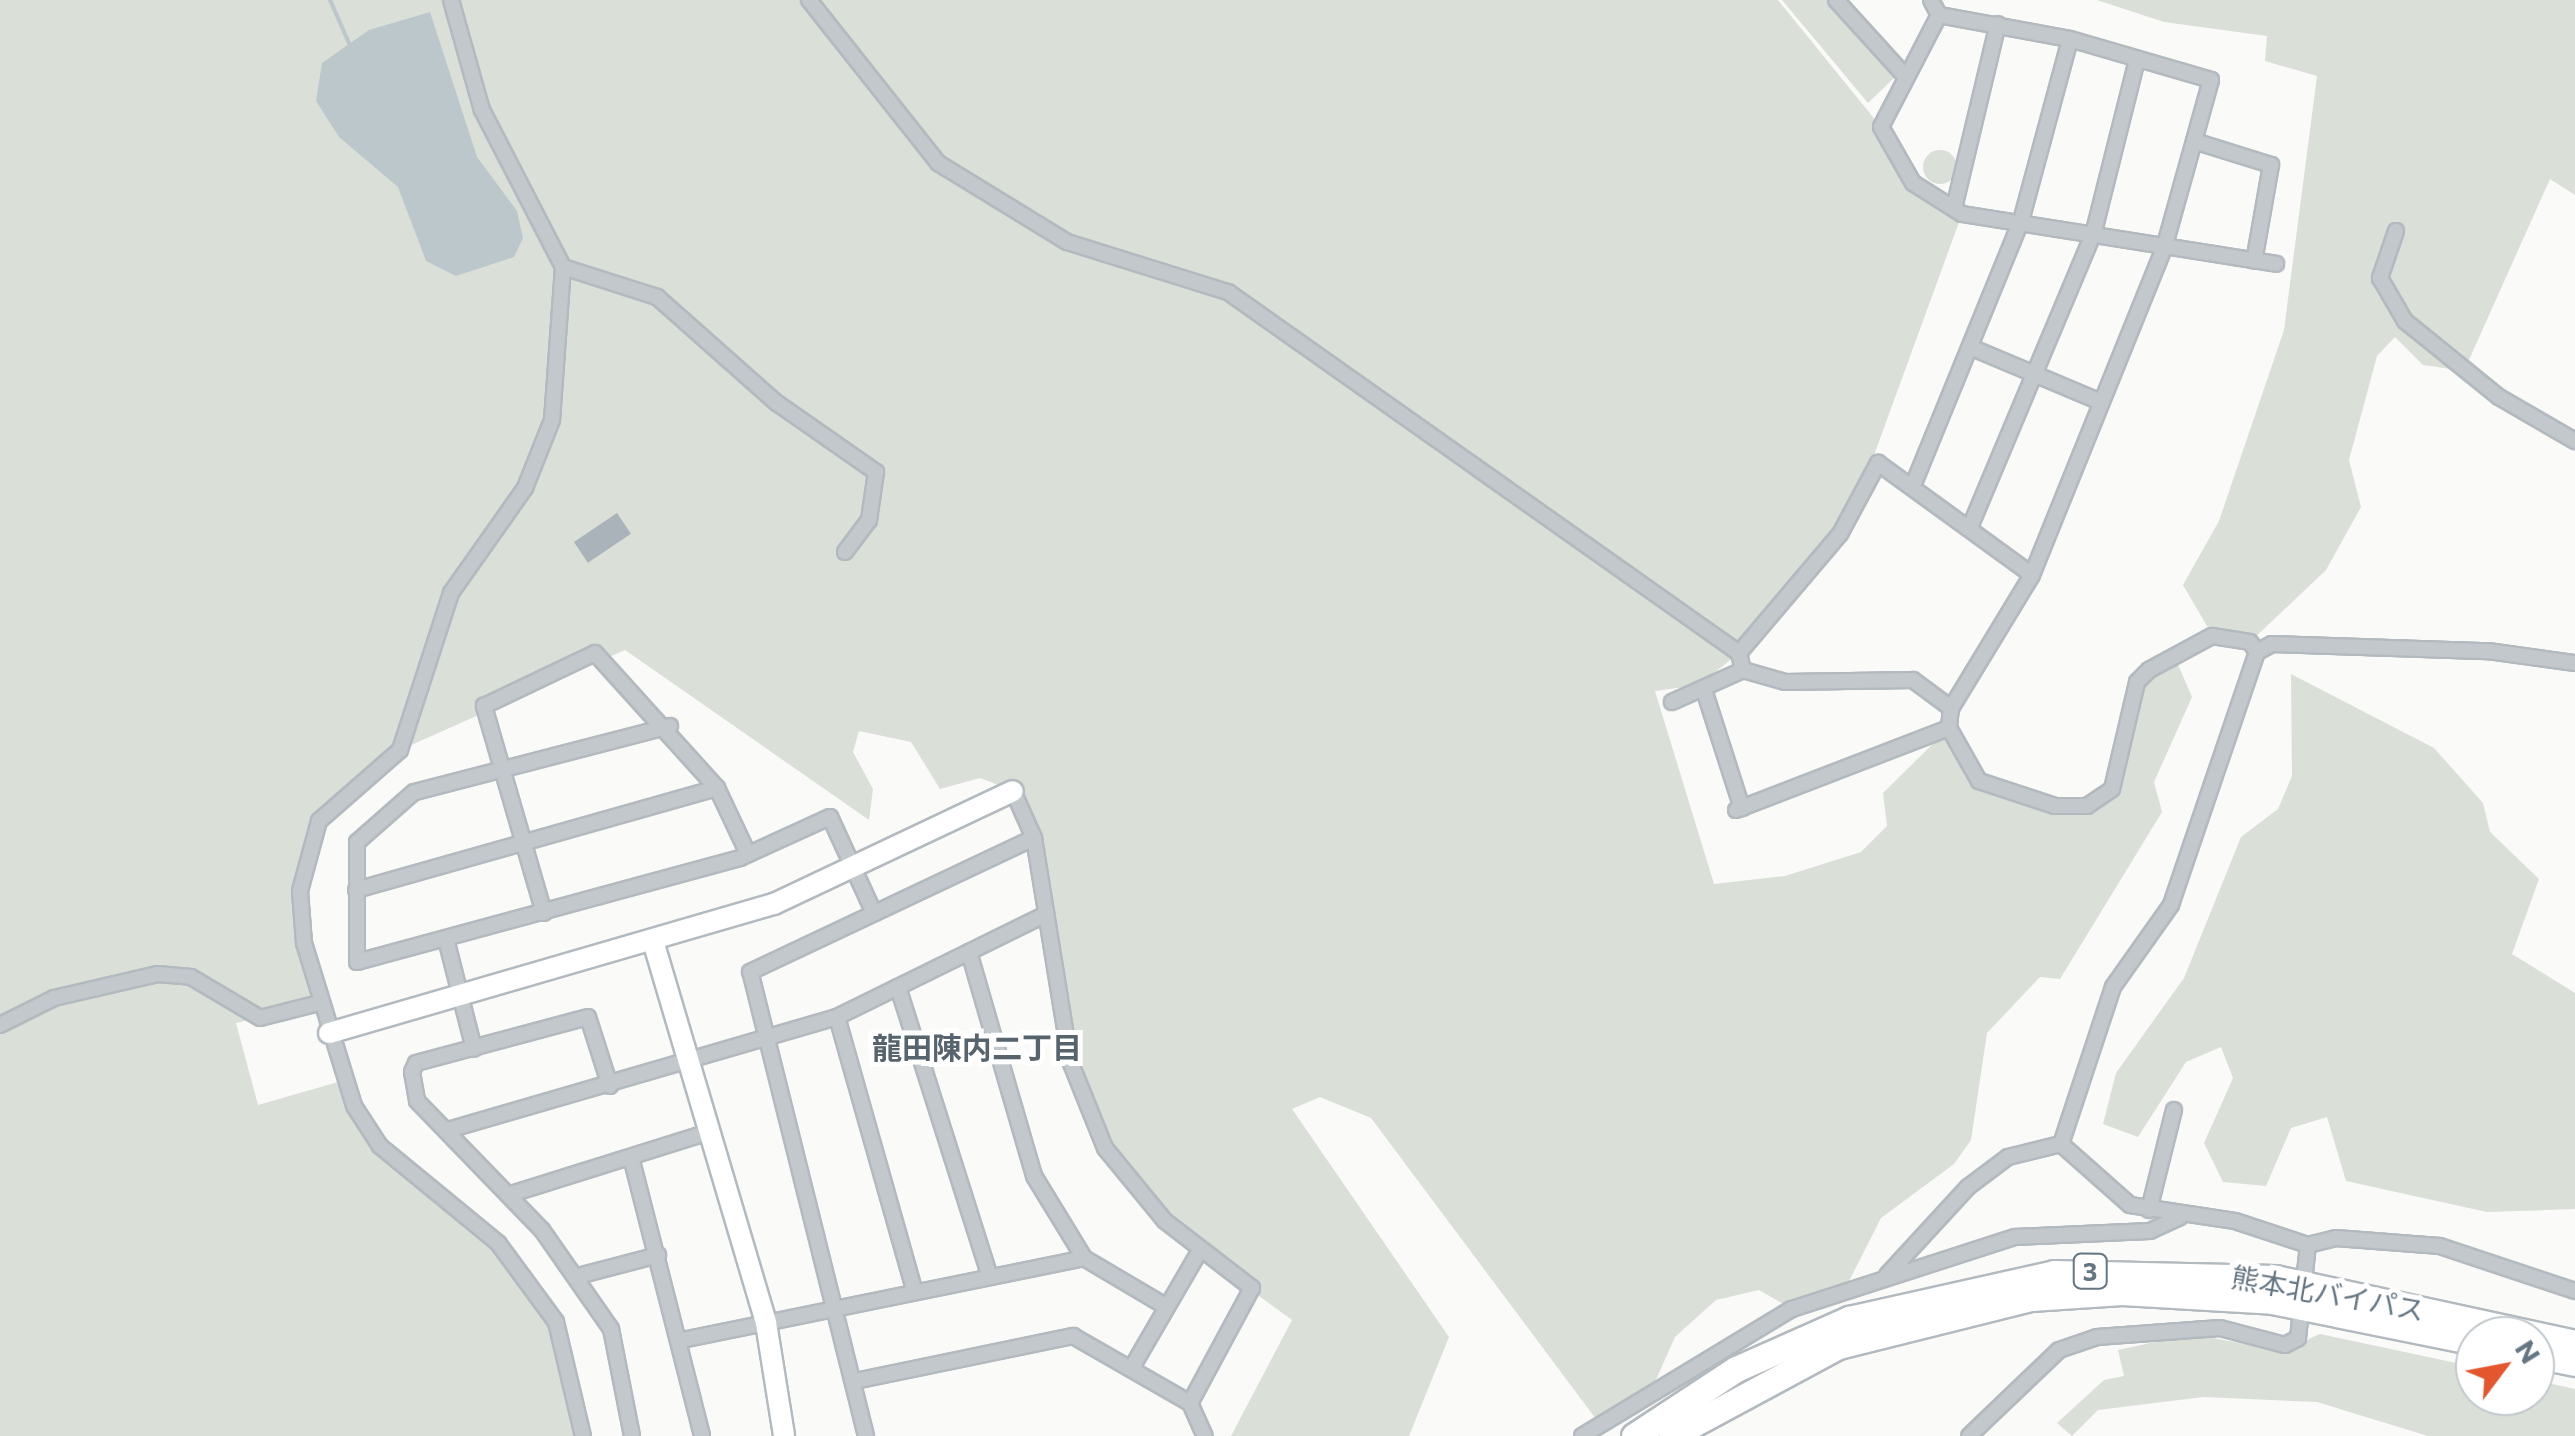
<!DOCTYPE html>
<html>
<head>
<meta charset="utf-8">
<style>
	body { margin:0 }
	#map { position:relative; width:2575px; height:1436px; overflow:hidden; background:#fafaf8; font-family:Commissioner,"Noto Sans JP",sans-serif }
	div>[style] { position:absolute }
	.green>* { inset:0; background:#dadfd7 }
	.round { border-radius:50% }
	.water>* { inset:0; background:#bbc7cb }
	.stream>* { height:4px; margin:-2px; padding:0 2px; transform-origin:2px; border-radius:2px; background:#bbc7cb }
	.building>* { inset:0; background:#aab3b9; transform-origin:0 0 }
	.roads { filter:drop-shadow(2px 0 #b3babf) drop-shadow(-2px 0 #b3babf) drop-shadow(0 2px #b3babf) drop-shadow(0 -2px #b3babf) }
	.street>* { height:14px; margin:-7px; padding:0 7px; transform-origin:7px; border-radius:7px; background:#c3c8cc }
	.secondary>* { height:20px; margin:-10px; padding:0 10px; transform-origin:10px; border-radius:10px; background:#fff }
	.highway>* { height:25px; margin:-12.5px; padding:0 12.5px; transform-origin:12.5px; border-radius:12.5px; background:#fff }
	span { translate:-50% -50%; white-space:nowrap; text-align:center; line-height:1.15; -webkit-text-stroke:10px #fff; paint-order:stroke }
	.shield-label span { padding:2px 8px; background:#fff; border:2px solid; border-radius:8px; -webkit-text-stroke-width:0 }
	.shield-label { font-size:25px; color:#657683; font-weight:700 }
	.street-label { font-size:28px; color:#657683 }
	.neighbourhood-label { font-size:30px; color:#57646e; font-weight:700 }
	.north { position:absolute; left:2455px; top:1316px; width:100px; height:100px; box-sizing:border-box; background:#fff; border:2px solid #c1c8cd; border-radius:50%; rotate:58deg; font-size:28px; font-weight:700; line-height:40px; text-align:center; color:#657683 }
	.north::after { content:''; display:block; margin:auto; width:35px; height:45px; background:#e4572e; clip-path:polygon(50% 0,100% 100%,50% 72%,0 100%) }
</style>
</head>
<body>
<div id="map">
	<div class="green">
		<div style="clip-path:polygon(0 0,1778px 0,1881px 127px,1894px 159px,1962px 214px,1854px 510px,1739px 653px,1699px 685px,1655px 691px,1714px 884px,1785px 876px,1861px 852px,1887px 826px,1883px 793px,1949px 728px,1979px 781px,2073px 807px,2113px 788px,2149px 670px,2176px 660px,2192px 697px,2154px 782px,2162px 812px,2060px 979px,2040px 977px,1987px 1033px,1971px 1140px,1954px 1164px,1881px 1218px,1843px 1293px,1792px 1309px,1759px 1290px,1716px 1300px,1675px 1337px,1651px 1391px,1602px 1427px,1371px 1118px,1320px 1097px,1292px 1109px,1449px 1337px,1409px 1436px,1231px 1436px,1292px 1320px,1199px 1252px,1105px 1148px,1070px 1061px,1034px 838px,1014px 791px,980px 778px,940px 789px,911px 742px,859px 731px,853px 752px,873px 789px,869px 820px,625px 650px,400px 750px,319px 821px,300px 891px,319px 1003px,236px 1023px,258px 1105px,345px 1080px,379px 1145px,498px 1243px,556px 1322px,583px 1436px,0 1436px)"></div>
		<div style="clip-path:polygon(1782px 0,1827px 0,1896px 76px,1868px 103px)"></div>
		<div style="clip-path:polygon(2097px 0,2575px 0,2575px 195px,2550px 179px,2464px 371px,2423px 365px,2395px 337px,2377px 356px,2349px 460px,2361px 507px,2326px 570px,2250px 642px,2207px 626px,2183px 585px,2219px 521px,2284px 330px,2317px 76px,2265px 61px,2267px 36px,2164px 22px)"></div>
		<div class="round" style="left:1923px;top:150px;width:34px;height:34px"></div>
		<div style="clip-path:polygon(2291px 674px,2434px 748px,2483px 803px,2490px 832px,2539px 879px,2512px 954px,2575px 993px,2575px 1209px,2487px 1212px,2346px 1181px,2327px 1117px,2291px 1128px,2266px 1186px,2223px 1182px,2204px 1143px,2233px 1078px,2221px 1047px,2186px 1062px,2138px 1137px,2103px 1124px,2116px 1073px,2184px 978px,2241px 837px,2278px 809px,2292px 776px)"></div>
		<div style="clip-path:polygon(2192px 1334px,2282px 1351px,2320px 1334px,2475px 1367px,2475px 1396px,2535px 1396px,2535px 1380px,2575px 1389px,2575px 1436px,2428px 1436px,2317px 1402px,2203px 1397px,2098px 1410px,2072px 1436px,2057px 1423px,2104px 1380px,2124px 1376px,2118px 1350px)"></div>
	</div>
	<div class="water">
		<div style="clip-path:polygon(430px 12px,477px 157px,517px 211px,523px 238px,514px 257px,456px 276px,426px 261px,398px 187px,339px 137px,316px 101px,322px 63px,369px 30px)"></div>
	</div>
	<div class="stream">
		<div style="left:330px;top:0;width:47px;rotate:66.2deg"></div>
	</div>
	<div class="building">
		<div style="left:617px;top:513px;width:25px;height:52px;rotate:56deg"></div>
	</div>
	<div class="roads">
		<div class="street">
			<div style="left:451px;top:0;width:114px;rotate:74.3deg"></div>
			<div style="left:482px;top:110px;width:177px;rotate:62.7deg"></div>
			<div style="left:563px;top:267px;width:153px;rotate:94.1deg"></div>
			<div style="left:552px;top:420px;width:73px;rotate:111.7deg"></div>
			<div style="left:525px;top:488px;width:128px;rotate:125.2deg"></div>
			<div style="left:451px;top:593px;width:165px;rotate:108deg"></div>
			<div style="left:400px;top:750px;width:108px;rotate:138.8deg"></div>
			<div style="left:319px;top:821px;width:73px;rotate:105.2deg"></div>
			<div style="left:300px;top:891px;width:52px;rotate:85.6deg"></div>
			<div style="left:304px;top:943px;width:170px;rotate:72.9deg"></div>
			<div style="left:354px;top:1106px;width:48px;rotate:57deg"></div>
			<div style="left:380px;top:1146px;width:153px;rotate:39.4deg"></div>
			<div style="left:498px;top:1243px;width:98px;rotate:53.7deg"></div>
			<div style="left:556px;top:1322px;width:117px;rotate:76.7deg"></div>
			<div style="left:809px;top:0;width:208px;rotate:51.6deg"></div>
			<div style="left:938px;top:163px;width:151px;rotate:31.5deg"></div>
			<div style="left:1067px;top:242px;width:169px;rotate:17.3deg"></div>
			<div style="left:1228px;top:292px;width:626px;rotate:35.24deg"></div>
			<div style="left:1739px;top:653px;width:17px;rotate:77deg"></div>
			<div style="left:1743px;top:670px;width:78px;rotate:155.7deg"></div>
			<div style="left:1836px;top:0;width:104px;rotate:47.7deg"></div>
			<div style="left:1931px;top:0;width:17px;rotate:62deg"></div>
			<div style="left:1939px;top:15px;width:133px;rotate:10.4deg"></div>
			<div style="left:2070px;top:39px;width:147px;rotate:16.2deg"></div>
			<div style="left:2211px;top:80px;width:174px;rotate:105.6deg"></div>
			<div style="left:2164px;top:248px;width:353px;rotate:112deg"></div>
			<div style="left:2032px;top:575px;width:156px;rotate:121.3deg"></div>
			<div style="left:1951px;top:708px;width:20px;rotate:96deg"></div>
			<div style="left:1949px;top:728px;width:61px;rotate:60.5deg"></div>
			<div style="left:1979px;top:781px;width:80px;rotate:18.2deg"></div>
			<div style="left:2055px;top:806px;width:32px"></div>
			<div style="left:2087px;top:806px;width:30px;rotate:-34deg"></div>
			<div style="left:2112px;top:789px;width:110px;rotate:-76.8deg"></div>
			<div style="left:2137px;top:682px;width:17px;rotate:-45deg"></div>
			<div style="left:2149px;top:670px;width:72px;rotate:-28.4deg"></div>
			<div style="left:2212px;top:636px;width:38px;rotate:9deg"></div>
			<div style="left:2250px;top:642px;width:12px;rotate:55deg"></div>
			<div style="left:2257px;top:652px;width:267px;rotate:108.8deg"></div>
			<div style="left:2171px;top:905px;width:100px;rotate:125.3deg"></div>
			<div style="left:2113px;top:987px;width:165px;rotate:108.3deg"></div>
			<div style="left:1939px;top:15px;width:126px;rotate:117.4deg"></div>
			<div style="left:1881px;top:127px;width:64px;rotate:60.3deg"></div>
			<div style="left:1913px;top:183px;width:58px;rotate:32.3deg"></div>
			<div style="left:1962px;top:214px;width:318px;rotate:9deg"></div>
			<div style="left:2194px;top:141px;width:81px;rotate:17.3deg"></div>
			<div style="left:2271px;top:165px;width:97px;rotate:100deg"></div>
			<div style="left:1954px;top:208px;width:189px;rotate:-76.6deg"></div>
			<div style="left:2396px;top:231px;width:50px;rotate:108.8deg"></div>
			<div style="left:2380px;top:278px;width:50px;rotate:59.8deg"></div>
			<div style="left:2405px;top:321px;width:121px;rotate:39deg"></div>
			<div style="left:2499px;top:397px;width:88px;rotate:30.1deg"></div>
			<div style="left:563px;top:267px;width:99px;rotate:17.7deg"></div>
			<div style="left:657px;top:297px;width:160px;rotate:41.5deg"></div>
			<div style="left:777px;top:403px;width:121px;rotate:34.9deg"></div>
			<div style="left:876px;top:472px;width:49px;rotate:98.3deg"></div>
			<div style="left:869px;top:520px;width:40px;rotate:127deg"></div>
			<div style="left:1970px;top:347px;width:142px;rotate:22.8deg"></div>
			<div style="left:1914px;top:483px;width:283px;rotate:-67.8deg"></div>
			<div style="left:2021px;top:221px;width:188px;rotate:-74.9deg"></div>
			<div style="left:1970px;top:527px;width:317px;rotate:-67.2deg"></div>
			<div style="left:2093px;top:235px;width:180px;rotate:-75.9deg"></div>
			<div style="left:2257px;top:652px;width:17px;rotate:-28deg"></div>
			<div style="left:2272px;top:644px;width:216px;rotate:1.9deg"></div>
			<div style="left:2488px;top:651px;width:88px;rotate:7.9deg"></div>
			<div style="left:1739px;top:653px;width:156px;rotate:-49.7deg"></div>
			<div style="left:1840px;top:534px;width:81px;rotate:-61.8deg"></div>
			<div style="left:1878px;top:463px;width:190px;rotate:36deg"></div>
			<div style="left:1743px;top:670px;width:44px;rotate:15.9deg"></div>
			<div style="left:1785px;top:682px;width:128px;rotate:-0.9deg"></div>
			<div style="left:1913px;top:680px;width:47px;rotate:36.4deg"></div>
			<div style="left:1705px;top:693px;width:121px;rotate:72.2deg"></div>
			<div style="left:670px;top:726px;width:264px;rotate:165.5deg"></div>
			<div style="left:414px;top:792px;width:76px;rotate:138.7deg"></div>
			<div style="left:357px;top:842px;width:120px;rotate:90deg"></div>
			<div style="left:357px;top:962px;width:397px;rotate:-15.2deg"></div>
			<div style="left:740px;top:858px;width:99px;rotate:-24.5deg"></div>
			<div style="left:830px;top:817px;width:106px;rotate:65.4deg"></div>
			<div style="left:1013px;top:791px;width:51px;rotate:65.9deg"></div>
			<div style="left:1034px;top:838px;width:226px;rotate:80.8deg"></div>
			<div style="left:1070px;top:1061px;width:94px;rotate:68.1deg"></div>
			<div style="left:1105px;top:1148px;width:94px;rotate:50.6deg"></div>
			<div style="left:1165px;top:1221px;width:110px;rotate:37.6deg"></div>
			<div style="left:1252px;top:1288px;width:131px;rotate:118.3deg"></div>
			<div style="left:1736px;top:810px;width:228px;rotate:-21.1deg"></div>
			<div style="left:356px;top:890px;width:375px;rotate:-15.8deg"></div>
			<div style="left:544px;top:913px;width:216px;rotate:-106.2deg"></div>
			<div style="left:484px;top:706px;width:123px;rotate:-25.5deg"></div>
			<div style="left:595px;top:653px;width:182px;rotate:47.9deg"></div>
			<div style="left:717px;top:788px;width:73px;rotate:64.8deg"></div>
			<div style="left:447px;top:943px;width:109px;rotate:75.7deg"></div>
			<div style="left:969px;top:952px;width:233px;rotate:73.8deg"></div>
			<div style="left:1034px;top:1176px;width:96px;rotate:58.6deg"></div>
			<div style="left:1084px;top:1258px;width:96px;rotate:30.6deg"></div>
			<div style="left:898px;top:987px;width:304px;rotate:72.4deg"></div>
			<div style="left:837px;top:1017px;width:286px;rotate:74.2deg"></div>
			<div style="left:0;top:1025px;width:60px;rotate:-26.6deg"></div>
			<div style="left:54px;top:998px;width:107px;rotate:-13deg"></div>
			<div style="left:158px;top:974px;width:33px;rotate:5deg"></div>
			<div style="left:191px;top:977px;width:80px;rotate:30.7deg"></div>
			<div style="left:260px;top:1018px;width:61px;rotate:-14.3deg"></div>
			<div style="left:610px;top:1086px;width:72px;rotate:-107.7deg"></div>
			<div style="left:588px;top:1017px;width:178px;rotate:165deg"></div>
			<div style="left:416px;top:1063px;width:10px;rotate:114deg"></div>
			<div style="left:412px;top:1072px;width:29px;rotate:80deg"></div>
			<div style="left:417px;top:1101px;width:180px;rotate:45.9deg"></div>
			<div style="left:542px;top:1230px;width:121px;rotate:55.1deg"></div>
			<div style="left:611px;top:1329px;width:109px;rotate:78.9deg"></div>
			<div style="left:448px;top:1130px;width:405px;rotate:-16.2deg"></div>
			<div style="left:837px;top:1017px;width:233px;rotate:-26.2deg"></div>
			<div style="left:2061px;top:1144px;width:92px;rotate:41.5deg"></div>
			<div style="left:2130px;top:1205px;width:106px;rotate:8.7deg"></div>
			<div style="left:2235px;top:1221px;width:77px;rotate:18.2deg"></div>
			<div style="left:2308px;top:1245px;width:29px;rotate:-14deg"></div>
			<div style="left:2336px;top:1238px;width:104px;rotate:4.4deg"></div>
			<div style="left:2440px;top:1246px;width:142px;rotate:18.4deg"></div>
			<div style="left:631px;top:1157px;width:288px;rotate:75.7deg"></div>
			<div style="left:508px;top:1195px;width:211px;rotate:-17.4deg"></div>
			<div style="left:2149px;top:1210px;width:103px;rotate:-76deg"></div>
			<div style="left:1887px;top:1275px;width:120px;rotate:-47.4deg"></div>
			<div style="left:1968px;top:1187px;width:50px;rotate:-36.9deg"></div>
			<div style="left:2008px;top:1157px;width:55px;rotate:-13.8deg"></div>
			<div style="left:578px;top:1276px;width:83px;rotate:-14.7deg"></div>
			<div style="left:682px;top:1340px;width:410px;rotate:-11.5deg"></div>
			<div style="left:1131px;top:1369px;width:135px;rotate:-59.8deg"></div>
			<div style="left:855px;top:1381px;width:223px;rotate:-11.7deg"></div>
			<div style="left:1073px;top:1336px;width:135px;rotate:29.8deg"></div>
			<div style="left:1190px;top:1403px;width:36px;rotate:66deg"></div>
			<div style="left:866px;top:1436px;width:478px;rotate:-104deg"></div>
			<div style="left:750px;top:972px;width:314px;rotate:-25.3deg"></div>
			<div style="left:1582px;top:1436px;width:245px;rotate:-31.2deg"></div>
			<div style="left:1792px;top:1309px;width:234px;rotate:-17.9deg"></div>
			<div style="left:2015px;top:1237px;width:135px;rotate:-2.5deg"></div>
			<div style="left:2150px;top:1231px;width:33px;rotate:-25deg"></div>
			<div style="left:1969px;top:1436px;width:124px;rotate:-43.7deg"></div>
			<div style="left:2059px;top:1350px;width:40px;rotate:-18.9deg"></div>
			<div style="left:2097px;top:1337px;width:123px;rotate:-4.2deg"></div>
			<div style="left:2220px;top:1328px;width:67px;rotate:14.7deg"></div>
			<div style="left:2285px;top:1345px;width:15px;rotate:-28deg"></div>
			<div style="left:2298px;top:1338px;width:94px;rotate:-83.9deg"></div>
		</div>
		<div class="secondary">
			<div style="left:653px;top:941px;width:398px;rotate:73.5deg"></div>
			<div style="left:766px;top:1323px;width:114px;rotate:80.9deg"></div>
			<div style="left:329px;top:1033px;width:463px;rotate:-16.2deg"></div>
			<div style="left:774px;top:904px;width:264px;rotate:-25.3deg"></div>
		</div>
		<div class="highway">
			<div style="left:2535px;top:1355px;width:41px;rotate:11.3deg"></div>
			<div style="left:1634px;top:1436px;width:122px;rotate:-33.3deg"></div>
			<div style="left:1736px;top:1369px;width:124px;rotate:-23.9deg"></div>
			<div style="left:1849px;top:1319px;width:210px;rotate:-12.6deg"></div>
			<div style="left:2054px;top:1273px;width:221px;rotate:1.3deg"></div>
			<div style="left:2275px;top:1278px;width:307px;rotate:12.2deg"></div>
			<div style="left:1671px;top:1436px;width:190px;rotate:-28.3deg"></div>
			<div style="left:1838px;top:1346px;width:199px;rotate:-14deg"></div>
			<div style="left:2031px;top:1298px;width:91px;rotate:-3.8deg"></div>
			<div style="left:2122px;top:1292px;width:150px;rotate:3.4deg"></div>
			<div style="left:2272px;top:1301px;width:207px;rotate:11.4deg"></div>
		</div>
	</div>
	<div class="shield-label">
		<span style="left:2090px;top:1271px">3</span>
	</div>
	<div class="street-label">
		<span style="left:2328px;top:1293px;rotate:10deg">熊本北バイパス</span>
	</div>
	<div class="neighbourhood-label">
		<span style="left:977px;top:1047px">龍田陳内二丁目</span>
	</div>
	<div class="north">N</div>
</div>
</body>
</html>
